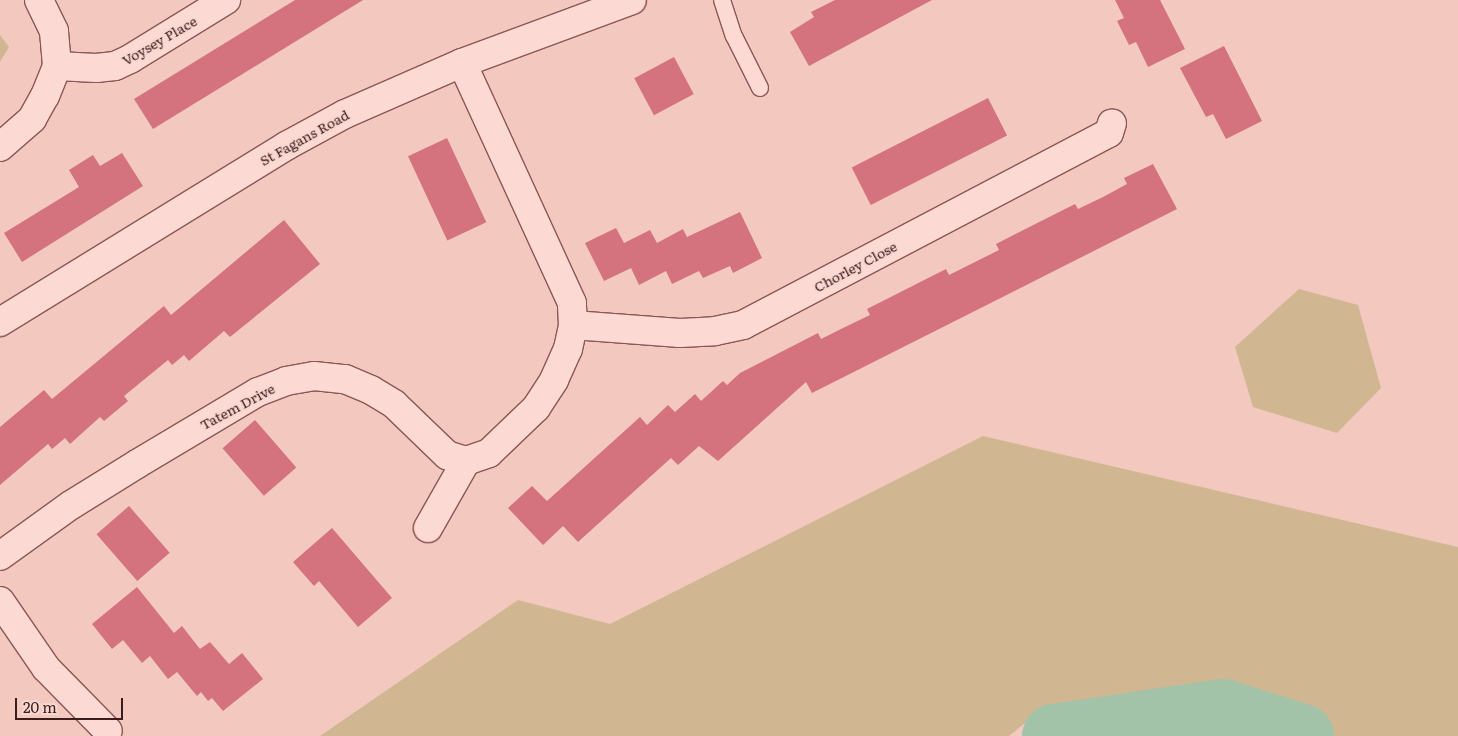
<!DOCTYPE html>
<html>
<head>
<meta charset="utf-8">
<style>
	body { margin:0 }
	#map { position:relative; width:1458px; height:736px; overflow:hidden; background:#f2c8bf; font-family:Literata,serif }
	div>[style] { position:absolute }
	.green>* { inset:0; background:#d1b692 }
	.river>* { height:64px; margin:-32px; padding:0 32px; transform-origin:32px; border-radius:32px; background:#a3c3a8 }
	.building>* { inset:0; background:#d4727e; transform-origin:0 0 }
	.roads { filter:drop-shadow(1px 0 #8d5656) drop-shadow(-1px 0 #8d5656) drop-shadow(0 1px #8d5656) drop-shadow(0 -1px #8d5656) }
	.lane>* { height:16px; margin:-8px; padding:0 8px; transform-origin:8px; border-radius:8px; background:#fcdad3 }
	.street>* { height:28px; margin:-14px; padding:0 14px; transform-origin:14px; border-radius:14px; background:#fcdad3 }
	.secondary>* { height:28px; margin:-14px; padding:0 14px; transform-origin:14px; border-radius:14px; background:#fcdad3 }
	span { translate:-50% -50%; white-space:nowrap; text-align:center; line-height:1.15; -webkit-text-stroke:4.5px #f9d7d0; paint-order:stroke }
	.street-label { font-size:14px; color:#3b1c1d }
	.scale { position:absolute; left:15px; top:698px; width:108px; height:22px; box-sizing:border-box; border:2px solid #3b1c1d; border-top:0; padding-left:6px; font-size:15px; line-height:18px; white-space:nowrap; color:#3b1c1d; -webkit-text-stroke:4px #f9d7d0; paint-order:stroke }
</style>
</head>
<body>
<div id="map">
	<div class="green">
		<div style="clip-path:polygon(0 35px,9px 47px,0 62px)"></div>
		<div style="clip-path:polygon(1299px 289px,1358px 305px,1381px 388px,1337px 433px,1253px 407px,1235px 347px)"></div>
		<div style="clip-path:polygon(983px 436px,1458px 547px,1458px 736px,1300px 736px,1277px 732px,1142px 691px,1040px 711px,1009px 736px,320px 736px,518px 600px,610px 624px)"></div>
	</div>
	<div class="river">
		<div style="left:1054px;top:736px;width:171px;rotate:-8.4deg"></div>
		<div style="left:1223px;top:711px;width:83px;rotate:17.6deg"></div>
	</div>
	<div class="building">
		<div style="clip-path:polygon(295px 0,363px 0,153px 129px,134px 99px)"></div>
		<div style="clip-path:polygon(835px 0,932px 0,809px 66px,790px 32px,814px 17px,811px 12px)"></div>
		<div style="clip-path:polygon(1115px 0,1160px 0,1185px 49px,1148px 67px,1136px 42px,1129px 45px,1117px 21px,1124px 18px)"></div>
		<div style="clip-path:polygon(1224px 46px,1262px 121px,1226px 139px,1213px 114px,1206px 117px,1180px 68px)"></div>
		<div style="left:674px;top:57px;width:42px;height:45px;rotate:62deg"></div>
		<div style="left:988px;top:98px;width:42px;height:153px;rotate:63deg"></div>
		<div style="left:447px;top:138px;width:93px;height:43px;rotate:65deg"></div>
		<div style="clip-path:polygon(122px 153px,143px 186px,22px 262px,4px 233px,79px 187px,69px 170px,93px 155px,100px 166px)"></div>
		<div style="clip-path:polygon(1153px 164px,1177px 209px,812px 393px,806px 382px,718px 461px,699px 446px,678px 465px,671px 458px,578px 542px,563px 526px,543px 545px,508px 508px,532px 486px,547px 501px,640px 417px,647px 425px,668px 405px,675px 412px,695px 394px,701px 401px,723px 381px,727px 385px,740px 373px,818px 333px,821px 339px,845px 327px,870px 315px,867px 309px,946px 269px,949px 275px,999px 250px,996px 244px,1075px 204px,1078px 209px,1103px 197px,1127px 184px,1124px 178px)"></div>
		<div style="clip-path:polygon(740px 212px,762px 258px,733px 273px,730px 266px,703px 278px,699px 271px,672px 284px,666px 271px,639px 285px,631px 268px,604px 281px,585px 243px,616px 228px,624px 243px,650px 230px,657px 243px,683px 229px,687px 237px)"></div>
		<div style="clip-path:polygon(284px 220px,320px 264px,230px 337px,224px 331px,189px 361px,184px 355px,172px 365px,168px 360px,124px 396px,128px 401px,104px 421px,100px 417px,70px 444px,65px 438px,52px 449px,48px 444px,0 485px,0 427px,44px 390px,52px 399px,164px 306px,171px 315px)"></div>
		<div style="left:255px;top:420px;width:63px;height:43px;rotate:49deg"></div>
		<div style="left:129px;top:506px;width:62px;height:43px;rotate:49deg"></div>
		<div style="clip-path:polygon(332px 528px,392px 598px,358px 627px,319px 581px,314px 586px,293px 562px)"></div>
		<div style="clip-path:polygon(137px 587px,174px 633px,182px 626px,200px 649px,210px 642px,229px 664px,242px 653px,263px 679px,223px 711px,212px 698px,208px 701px,201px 692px,197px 696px,177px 672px,168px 679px,150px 656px,142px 663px,123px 640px,112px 649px,92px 624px)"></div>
	</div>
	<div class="roads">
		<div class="lane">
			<div style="left:722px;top:0;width:38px;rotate:72deg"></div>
			<div style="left:734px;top:36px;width:58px;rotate:63.4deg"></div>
		</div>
		<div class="street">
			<div style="left:57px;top:66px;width:39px;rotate:3deg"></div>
			<div style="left:96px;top:68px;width:19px;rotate:-6deg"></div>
			<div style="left:115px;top:66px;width:17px;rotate:-25deg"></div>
			<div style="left:130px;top:59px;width:113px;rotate:-31.6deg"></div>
			<div style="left:0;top:147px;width:43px;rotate:-41.2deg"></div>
			<div style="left:32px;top:119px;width:26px;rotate:-61deg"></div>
			<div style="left:45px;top:96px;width:32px;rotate:-68deg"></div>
			<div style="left:57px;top:66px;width:35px;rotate:-95deg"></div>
			<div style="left:54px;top:31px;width:34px;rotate:-116deg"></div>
			<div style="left:573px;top:325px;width:107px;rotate:4.3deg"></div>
			<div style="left:680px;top:333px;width:35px;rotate:-3deg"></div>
			<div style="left:715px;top:331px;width:29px;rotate:-12deg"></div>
			<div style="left:743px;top:325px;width:413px;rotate:-27.7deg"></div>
			<div style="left:1109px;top:133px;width:10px;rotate:-73deg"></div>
			<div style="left:428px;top:528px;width:77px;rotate:-60.4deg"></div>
			<div style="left:0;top:556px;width:87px;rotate:-35.7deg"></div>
			<div style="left:71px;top:505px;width:78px;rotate:-31.8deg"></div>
			<div style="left:137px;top:464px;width:141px;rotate:-30.8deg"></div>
			<div style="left:258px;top:392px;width:30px;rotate:-21deg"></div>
			<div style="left:286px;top:381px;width:28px;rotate:-10deg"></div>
			<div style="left:314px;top:376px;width:31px;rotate:6deg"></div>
			<div style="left:345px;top:379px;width:28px;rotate:23deg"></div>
			<div style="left:371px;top:390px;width:27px;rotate:31deg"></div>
			<div style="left:394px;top:404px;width:74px;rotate:43.9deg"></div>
			<div style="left:447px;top:455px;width:20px;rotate:18deg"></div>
			<div style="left:466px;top:461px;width:24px;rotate:-19deg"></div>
			<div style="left:489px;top:453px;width:65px;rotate:-43.8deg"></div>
			<div style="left:536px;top:408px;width:33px;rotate:-57deg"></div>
			<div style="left:554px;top:380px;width:34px;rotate:-66deg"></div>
			<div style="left:568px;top:349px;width:25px;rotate:-78deg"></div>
			<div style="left:573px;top:325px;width:22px;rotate:-93deg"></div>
			<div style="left:572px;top:303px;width:264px;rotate:-114.6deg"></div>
			<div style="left:0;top:601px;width:81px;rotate:55.5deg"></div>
			<div style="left:46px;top:668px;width:88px;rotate:45.5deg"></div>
		</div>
		<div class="secondary">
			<div style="left:0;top:322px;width:336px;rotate:-31.6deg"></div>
			<div style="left:286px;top:146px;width:67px;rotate:-28.5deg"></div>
			<div style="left:345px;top:114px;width:128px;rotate:-23.6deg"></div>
			<div style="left:462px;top:63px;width:181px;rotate:-20.3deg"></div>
		</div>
	</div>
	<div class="street-label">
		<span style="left:159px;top:40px;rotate:-30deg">Voysey Place</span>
		<span style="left:304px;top:137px;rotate:-29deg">St Fagans Road</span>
		<span style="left:855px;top:266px;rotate:-28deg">Chorley Close</span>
		<span style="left:237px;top:406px;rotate:-28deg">Tatem Drive</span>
	</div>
	<div class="scale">20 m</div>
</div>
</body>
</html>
